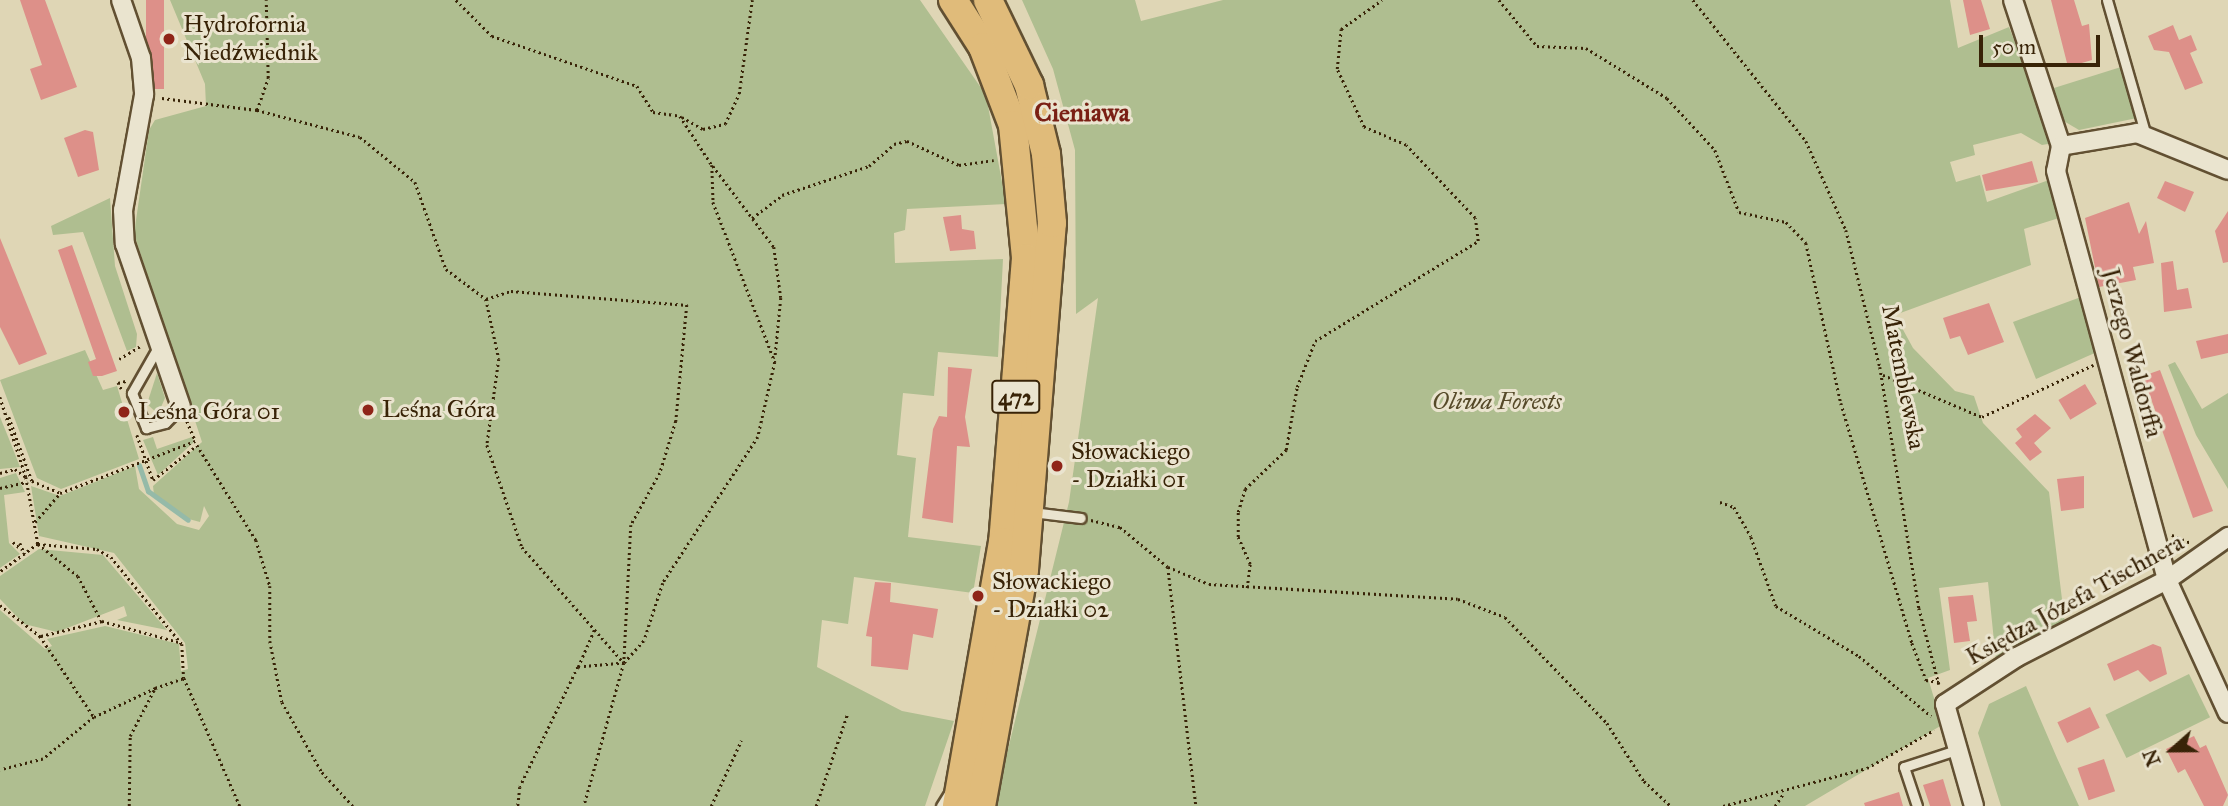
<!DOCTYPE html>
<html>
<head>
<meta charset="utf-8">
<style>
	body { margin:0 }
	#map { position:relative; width:2228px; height:806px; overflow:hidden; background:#dfd6b5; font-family:"IM FELL Great Primer",serif }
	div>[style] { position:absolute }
	.green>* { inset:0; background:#afbe90; transform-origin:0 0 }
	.stream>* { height:5px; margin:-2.5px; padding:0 2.5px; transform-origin:2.5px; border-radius:2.5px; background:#95baa8 }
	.building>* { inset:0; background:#dd9089; transform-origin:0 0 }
	.path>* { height:2.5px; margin-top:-1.25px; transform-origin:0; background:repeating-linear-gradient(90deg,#382307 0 2px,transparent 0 5.5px) }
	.roads { filter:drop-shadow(2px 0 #625032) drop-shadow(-2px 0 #625032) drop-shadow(0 2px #625032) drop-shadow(0 -2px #625032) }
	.lane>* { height:9px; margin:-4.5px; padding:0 4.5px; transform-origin:4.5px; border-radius:4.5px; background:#eae4cf }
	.street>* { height:18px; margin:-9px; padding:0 9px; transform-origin:9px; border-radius:9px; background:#eae4cf }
	.primary>* { height:28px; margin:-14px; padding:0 14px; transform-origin:14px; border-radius:14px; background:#e0bb7a }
	.dots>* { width:19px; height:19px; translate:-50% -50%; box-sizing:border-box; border:4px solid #eae4cf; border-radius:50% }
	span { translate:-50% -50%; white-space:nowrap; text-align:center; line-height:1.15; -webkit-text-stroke:6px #eae4cf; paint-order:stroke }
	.shield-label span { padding:2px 5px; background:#eae4cf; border:2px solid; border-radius:5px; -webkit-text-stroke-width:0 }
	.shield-label { font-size:23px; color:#382307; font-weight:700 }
	.poi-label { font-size:24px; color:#382307 }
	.left { translate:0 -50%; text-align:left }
	.street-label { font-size:24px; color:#382307 }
	.park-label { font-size:24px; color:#564a29; font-style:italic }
	.neighbourhood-label { font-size:26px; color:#7a1f14; font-weight:700 }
	.north { position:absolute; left:2137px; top:715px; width:70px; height:70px; -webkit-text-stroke:5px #eae4cf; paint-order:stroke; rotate:249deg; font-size:19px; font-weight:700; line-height:28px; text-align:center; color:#382307 }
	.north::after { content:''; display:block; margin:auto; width:24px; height:32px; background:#382307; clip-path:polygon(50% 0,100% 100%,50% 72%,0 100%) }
	.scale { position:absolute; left:1979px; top:35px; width:121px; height:32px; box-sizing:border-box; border:4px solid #382307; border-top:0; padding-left:9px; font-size:21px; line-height:24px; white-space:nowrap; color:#382307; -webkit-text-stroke:5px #eae4cf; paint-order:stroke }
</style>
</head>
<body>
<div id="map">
	<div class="green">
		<div style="clip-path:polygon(170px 0,920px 0,986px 95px,1006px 204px,907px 209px,905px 230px,894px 233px,895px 263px,1003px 259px,998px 357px,938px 352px,934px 396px,903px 393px,897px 455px,916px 458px,908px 537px,981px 546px,973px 593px,854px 577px,848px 624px,822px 620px,817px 667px,902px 711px,954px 721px,925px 806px,0 806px,0 610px,45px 649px,52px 646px,47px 639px,105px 626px,179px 644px,181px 671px,188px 669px,185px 643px,114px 553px,39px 536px,31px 486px,60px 496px,135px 466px,139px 489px,177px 524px,199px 530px,209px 516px,204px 506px,200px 522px,185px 518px,154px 495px,153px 486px,202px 442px,134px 234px,149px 130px,155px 120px,206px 106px,205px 84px)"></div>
		<div style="clip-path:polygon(1022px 0,1135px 0,1141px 21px,1223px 0,1950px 0,1958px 48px,2009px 27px,2054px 143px,2042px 145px,2021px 133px,1973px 145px,1975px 155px,1950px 162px,1956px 182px,1980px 175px,1987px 202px,2049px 180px,2059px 218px,2024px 229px,2031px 265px,1895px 315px,1913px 348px,1955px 391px,1974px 396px,1983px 423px,2049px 492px,2065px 624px,1996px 661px,1988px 582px,1939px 588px,1950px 670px,1928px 678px,1942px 725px,1805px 806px,994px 806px,1069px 502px,1098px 298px,1076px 314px,1075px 150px,1053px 69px)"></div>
		<div style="clip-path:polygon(2121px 67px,2137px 118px,2079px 130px,2062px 120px,2054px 88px)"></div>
		<div style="clip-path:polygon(110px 198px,115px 266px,137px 334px,136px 347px,127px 351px,83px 232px,53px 235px,51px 226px)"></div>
		<div style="clip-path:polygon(2081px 297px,2097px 352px,2036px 379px,2013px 322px)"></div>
		<div style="clip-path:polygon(85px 350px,103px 390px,117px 386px,139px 459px,61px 489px,37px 478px,0 380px)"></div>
		<div style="clip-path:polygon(2175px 362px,2202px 409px,2228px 393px,2228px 489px,2196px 435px,2168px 365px)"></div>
		<div style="clip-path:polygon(157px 373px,165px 398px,158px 414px,147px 404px)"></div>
		<div style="clip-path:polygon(0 417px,9px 439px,20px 467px,0 469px)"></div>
		<div style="clip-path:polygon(153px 437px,157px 449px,192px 437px,194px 442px,158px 475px,143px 440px)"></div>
		<div style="clip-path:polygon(16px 473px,25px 492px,4px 495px,9px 543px,20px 554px,0 568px,0 478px)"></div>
		<div style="clip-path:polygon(39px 549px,103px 555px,167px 630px,117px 620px,127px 616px,124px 606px,57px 632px,24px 624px,0 599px,0 576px)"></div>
		<div style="left:2189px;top:674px;width:48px;height:93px;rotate:64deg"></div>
		<div style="clip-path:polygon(2026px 686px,2057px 758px,2079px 806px,2001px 806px,1978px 733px,1989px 704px)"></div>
	</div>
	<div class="stream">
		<div style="left:139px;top:465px;width:28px;rotate:71deg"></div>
		<div style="left:148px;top:491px;width:49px;rotate:35.9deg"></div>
	</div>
	<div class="building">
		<div style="clip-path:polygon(20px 0,45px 0,77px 87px,41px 100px,30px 69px,42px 65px)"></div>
		<div style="left:146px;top:0;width:18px;height:89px"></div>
		<div style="clip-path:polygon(1963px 0,1981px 0,1990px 29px,1970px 35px)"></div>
		<div style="clip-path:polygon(2051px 0,2074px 0,2082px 26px,2089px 24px,2092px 60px,2068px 67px)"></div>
		<div style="clip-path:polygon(2173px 25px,2179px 40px,2191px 35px,2197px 50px,2190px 53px,2203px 83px,2185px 90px,2169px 52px,2154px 50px,2148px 36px)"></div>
		<div style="clip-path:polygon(85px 130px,93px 132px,99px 170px,78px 177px,64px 138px)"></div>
		<div style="clip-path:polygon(2032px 161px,2038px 182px,1986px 191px,1982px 175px)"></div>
		<div style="clip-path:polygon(2165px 181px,2194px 192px,2185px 212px,2157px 198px)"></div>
		<div style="clip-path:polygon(2129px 202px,2139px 234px,2146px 221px,2154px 263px,2133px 267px,2136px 280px,2099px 287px,2085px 218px)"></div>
		<div style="clip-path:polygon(2228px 211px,2228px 262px,2223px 263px,2215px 231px)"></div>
		<div style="clip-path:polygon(961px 215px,962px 229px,974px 231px,976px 249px,950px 251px,943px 217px)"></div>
		<div style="clip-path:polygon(0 238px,47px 354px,19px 365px,0 327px)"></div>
		<div style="clip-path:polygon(72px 245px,117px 371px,102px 376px,93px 376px,88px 362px,96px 359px,58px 250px)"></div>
		<div style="clip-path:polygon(2173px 261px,2177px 290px,2188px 288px,2192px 308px,2164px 312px,2161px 263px)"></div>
		<div style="clip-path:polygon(1989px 303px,2004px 342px,1968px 355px,1960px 336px,1950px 339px,1943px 318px)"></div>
		<div style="clip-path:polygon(2228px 334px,2228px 353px,2201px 359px,2196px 341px)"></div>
		<div style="clip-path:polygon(948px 367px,972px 369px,965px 417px,970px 447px,957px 446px,953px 523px,922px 518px,933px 429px,939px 416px,947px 417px)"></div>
		<div style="clip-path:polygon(2160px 370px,2213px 511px,2193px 518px,2143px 376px)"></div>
		<div style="left:2085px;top:384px;width:23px;height:31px;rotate:59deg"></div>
		<div style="clip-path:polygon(2035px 414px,2051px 428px,2034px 443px,2042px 452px,2030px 461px,2015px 443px,2022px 437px,2016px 429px)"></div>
		<div style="clip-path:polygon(2084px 476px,2084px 508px,2061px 511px,2057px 479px)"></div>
		<div style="clip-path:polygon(875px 582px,891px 583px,890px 602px,938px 609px,933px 638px,913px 634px,908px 670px,871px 666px,872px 637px,866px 636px)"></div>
		<div style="clip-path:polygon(1973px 595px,1977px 621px,1967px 622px,1970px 641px,1954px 643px,1948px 597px)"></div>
		<div style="clip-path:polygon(2153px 644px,2161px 647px,2167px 674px,2150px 682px,2138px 670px,2114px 681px,2107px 664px)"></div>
		<div style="left:2090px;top:707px;width:23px;height:36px;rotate:65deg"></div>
		<div style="clip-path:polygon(2194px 736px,2200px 748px,2206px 745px,2228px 795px,2223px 806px,2204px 806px,2185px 769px,2178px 773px,2166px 749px)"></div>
		<div style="left:2104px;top:759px;width:34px;height:28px;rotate:71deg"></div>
		<div style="clip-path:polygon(1943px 779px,1951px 806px,1930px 806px,1923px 785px)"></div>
		<div style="clip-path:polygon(1899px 792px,1903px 806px,1865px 806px,1864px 803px)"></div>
	</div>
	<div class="path">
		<div style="left:456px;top:0;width:51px;rotate:45deg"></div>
		<div style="left:492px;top:36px;width:153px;rotate:19deg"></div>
		<div style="left:637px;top:86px;width:31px;rotate:58deg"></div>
		<div style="left:653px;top:112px;width:27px;rotate:8deg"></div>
		<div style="left:680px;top:116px;width:59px;rotate:56.9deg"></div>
		<div style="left:712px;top:165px;width:37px;rotate:88deg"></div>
		<div style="left:713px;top:202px;width:172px;rotate:68.8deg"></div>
		<div style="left:775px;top:362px;width:77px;rotate:102.8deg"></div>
		<div style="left:758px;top:437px;width:174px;rotate:123.1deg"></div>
		<div style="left:663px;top:583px;width:61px;rotate:108.1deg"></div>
		<div style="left:644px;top:641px;width:30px;rotate:132deg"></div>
		<div style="left:624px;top:663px;width:46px;rotate:175deg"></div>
		<div style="left:578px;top:667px;width:133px;rotate:115.8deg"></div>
		<div style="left:520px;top:787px;width:19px;rotate:96deg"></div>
		<div style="left:1499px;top:0;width:60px;rotate:50.4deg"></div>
		<div style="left:1537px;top:46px;width:49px;rotate:2.3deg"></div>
		<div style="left:1586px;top:48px;width:95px;rotate:31.7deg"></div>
		<div style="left:1667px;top:98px;width:71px;rotate:47.3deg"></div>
		<div style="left:1715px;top:150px;width:66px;rotate:68.8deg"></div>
		<div style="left:1739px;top:212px;width:48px;rotate:12deg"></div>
		<div style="left:1786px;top:222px;width:29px;rotate:46deg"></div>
		<div style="left:1806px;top:243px;width:164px;rotate:77.7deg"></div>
		<div style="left:1841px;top:403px;width:250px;rotate:73.5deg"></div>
		<div style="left:1912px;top:643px;width:40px;rotate:69deg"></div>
		<div style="left:1926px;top:680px;width:13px;rotate:9deg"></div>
		<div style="left:1693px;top:0;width:181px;rotate:51.3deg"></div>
		<div style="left:1806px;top:141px;width:98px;rotate:65.8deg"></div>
		<div style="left:1846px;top:230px;width:141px;rotate:76.1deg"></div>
		<div style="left:1880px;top:367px;width:244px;rotate:80.8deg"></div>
		<div style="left:1919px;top:608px;width:79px;rotate:75.3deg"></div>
		<div style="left:162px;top:98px;width:96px;rotate:7.2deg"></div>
		<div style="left:257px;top:110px;width:106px;rotate:14.7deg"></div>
		<div style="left:360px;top:137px;width:71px;rotate:39.3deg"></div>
		<div style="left:415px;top:182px;width:92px;rotate:70.4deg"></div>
		<div style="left:446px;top:269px;width:50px;rotate:36.9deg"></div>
		<div style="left:486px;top:299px;width:61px;rotate:77.8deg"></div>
		<div style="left:499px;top:359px;width:87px;rotate:97.9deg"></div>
		<div style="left:487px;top:445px;width:108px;rotate:71.1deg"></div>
		<div style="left:522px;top:547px;width:154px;rotate:48.7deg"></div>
		<div style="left:257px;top:110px;width:34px;rotate:-71deg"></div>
		<div style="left:268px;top:78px;width:78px;rotate:-91.5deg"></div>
		<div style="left:682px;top:117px;width:24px;rotate:30deg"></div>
		<div style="left:703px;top:129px;width:23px;rotate:-13deg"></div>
		<div style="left:725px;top:124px;width:33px;rotate:-65deg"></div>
		<div style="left:739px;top:94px;width:95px;rotate:-82.1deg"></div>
		<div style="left:713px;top:166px;width:101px;rotate:53deg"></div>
		<div style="left:774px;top:247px;width:51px;rotate:82.2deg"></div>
		<div style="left:781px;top:298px;width:61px;rotate:95.6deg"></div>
		<div style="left:752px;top:218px;width:38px;rotate:-37deg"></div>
		<div style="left:782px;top:195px;width:92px;rotate:-18.4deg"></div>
		<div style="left:869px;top:166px;width:33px;rotate:-41deg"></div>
		<div style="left:894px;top:144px;width:13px;rotate:-13deg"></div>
		<div style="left:907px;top:141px;width:57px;rotate:24.8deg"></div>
		<div style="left:959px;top:165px;width:35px;rotate:-8deg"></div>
		<div style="left:486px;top:299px;width:26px;rotate:-18deg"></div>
		<div style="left:511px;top:291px;width:177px;rotate:4.5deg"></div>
		<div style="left:687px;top:305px;width:117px;rotate:95.4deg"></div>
		<div style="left:676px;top:421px;width:54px;rotate:107.1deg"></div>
		<div style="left:660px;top:473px;width:60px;rotate:119.1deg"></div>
		<div style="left:631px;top:525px;width:138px;rotate:92.9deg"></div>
		<div style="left:624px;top:663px;width:148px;rotate:105.6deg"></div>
		<div style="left:119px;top:359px;width:27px;rotate:-31deg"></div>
		<div style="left:1883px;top:375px;width:108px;rotate:23deg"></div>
		<div style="left:1982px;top:417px;width:123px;rotate:-25.1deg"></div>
		<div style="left:121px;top:389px;width:7px;rotate:-117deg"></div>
		<div style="left:118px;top:383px;width:8px;rotate:-14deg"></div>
		<div style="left:0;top:397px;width:84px;rotate:72deg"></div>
		<div style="left:9px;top:417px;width:68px;rotate:70.2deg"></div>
		<div style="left:32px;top:481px;width:30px;rotate:23deg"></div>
		<div style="left:60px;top:493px;width:145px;rotate:-21.1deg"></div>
		<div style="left:187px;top:421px;width:21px;rotate:67deg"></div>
		<div style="left:137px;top:435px;width:48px;rotate:70.4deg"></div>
		<div style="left:153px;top:480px;width:55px;rotate:-38.3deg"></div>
		<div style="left:197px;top:445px;width:112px;rotate:58.2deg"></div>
		<div style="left:256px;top:540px;width:48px;rotate:73.1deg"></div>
		<div style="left:270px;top:586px;width:55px;rotate:90deg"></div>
		<div style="left:270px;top:641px;width:62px;rotate:78.9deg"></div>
		<div style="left:282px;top:702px;width:81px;rotate:60.3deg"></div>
		<div style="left:322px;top:772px;width:46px;rotate:47.6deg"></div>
		<div style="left:0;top:473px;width:16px;rotate:-15deg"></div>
		<div style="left:15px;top:469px;width:14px;rotate:36deg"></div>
		<div style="left:26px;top:477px;width:68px;rotate:79.8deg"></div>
		<div style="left:38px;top:544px;width:47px;rotate:143.6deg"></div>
		<div style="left:0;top:488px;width:28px;rotate:-13deg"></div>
		<div style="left:1720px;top:502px;width:15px;rotate:20deg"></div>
		<div style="left:1734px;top:507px;width:34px;rotate:60deg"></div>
		<div style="left:1751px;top:537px;width:73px;rotate:70.1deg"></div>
		<div style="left:1776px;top:606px;width:97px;rotate:31.1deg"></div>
		<div style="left:1859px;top:656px;width:94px;rotate:39.8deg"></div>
		<div style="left:1091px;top:520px;width:30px;rotate:14deg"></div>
		<div style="left:1120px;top:527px;width:62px;rotate:39.8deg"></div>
		<div style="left:1168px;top:567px;width:44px;rotate:22.5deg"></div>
		<div style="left:1209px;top:584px;width:249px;rotate:3.4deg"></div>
		<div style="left:1458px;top:599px;width:50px;rotate:21deg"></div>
		<div style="left:1505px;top:617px;width:147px;rotate:46.1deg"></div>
		<div style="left:1607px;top:723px;width:69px;rotate:57.5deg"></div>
		<div style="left:1644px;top:781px;width:37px;rotate:43deg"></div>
		<div style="left:35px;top:522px;width:38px;rotate:-49deg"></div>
		<div style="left:2172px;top:535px;width:21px;rotate:23deg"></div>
		<div style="left:13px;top:542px;width:11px;rotate:41deg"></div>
		<div style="left:20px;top:543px;width:12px;rotate:66deg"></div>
		<div style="left:38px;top:544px;width:59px;rotate:4.8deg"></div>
		<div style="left:97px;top:549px;width:16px;rotate:30deg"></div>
		<div style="left:111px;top:557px;width:112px;rotate:50.8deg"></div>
		<div style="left:182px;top:644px;width:34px;rotate:87deg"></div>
		<div style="left:38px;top:544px;width:51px;rotate:38.7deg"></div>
		<div style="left:78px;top:576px;width:50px;rotate:62.4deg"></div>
		<div style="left:1168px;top:567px;width:241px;rotate:83.3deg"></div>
		<div style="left:1247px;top:588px;width:24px;rotate:-83deg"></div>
		<div style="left:1250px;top:564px;width:30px;rotate:-114deg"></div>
		<div style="left:1238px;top:537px;width:25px;rotate:-90deg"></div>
		<div style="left:1238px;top:512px;width:24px;rotate:-73deg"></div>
		<div style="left:1245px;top:489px;width:57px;rotate:-43.6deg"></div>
		<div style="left:1286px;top:450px;width:64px;rotate:-80.1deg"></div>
		<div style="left:1297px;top:387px;width:49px;rotate:-68.6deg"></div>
		<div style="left:1315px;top:341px;width:191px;rotate:-31.5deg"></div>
		<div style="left:1478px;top:241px;width:23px;rotate:-97deg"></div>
		<div style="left:1475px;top:218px;width:100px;rotate:-133.4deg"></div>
		<div style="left:1406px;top:145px;width:46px;rotate:-156.8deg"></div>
		<div style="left:1364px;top:127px;width:64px;rotate:-115deg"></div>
		<div style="left:1337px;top:69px;width:40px;rotate:-84.3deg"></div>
		<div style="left:1341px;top:29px;width:50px;rotate:-35.3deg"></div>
		<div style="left:0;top:605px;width:51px;rotate:37.8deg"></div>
		<div style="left:40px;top:636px;width:97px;rotate:56.3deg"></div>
		<div style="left:94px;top:717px;width:66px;rotate:140.5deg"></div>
		<div style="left:43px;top:759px;width:44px;rotate:165.7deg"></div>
		<div style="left:41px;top:636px;width:63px;rotate:-13.8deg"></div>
		<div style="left:102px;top:621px;width:80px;rotate:15.3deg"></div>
		<div style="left:578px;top:667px;width:43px;rotate:-66.4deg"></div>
		<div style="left:94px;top:717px;width:68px;rotate:-25.4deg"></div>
		<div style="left:129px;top:806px;width:70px;rotate:-89.2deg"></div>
		<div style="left:130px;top:736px;width:54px;rotate:-62.5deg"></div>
		<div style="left:155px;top:688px;width:31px;rotate:-19deg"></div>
		<div style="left:184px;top:678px;width:140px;rotate:66.4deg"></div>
		<div style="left:711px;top:806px;width:72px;rotate:-65.2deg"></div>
		<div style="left:816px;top:806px;width:96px;rotate:-71.2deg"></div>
		<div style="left:1723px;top:806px;width:149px;rotate:-14.8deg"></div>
		<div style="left:1867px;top:768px;width:77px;rotate:-29.6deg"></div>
		<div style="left:1775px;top:806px;width:14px;rotate:-56deg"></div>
	</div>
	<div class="roads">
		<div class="lane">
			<div style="left:2107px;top:0;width:141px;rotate:74deg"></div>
			<div style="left:157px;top:349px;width:51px;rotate:119.6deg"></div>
			<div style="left:132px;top:393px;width:38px;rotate:68deg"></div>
			<div style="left:146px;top:428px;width:20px;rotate:-15deg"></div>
			<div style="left:165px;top:423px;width:23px;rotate:-45deg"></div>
			<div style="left:1032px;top:512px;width:49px;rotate:7deg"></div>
			<div style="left:941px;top:806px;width:19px;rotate:-58deg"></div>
			<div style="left:1917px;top:806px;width:41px;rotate:-108.4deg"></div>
			<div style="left:1904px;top:767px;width:55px;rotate:-18.1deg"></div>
		</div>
		<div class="street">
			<div style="left:121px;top:0;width:61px;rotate:71deg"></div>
			<div style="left:141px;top:58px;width:37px;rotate:85deg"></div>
			<div style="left:144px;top:95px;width:117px;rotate:100.3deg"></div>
			<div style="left:123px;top:210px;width:34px;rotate:87deg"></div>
			<div style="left:125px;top:244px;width:172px;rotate:71deg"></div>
			<div style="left:2013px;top:0;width:154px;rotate:71.8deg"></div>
			<div style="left:2061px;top:146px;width:25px;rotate:101deg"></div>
			<div style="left:2056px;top:171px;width:424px;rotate:74.8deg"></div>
			<div style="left:2167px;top:580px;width:146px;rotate:65.4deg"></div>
			<div style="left:2061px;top:146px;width:77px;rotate:-9.7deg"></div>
			<div style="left:2137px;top:133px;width:98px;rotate:22.1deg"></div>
			<div style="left:1974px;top:806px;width:106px;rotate:-105.9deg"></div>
			<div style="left:1945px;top:704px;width:86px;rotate:-33.1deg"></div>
			<div style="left:2017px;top:657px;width:169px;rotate:-27.2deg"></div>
			<div style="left:2167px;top:580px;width:75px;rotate:-35.2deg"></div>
		</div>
		<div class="primary">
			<div style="left:953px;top:0;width:56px;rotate:57.4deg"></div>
			<div style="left:983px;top:47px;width:84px;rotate:69deg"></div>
			<div style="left:1013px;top:125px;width:134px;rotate:84.4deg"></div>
			<div style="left:1026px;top:258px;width:285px;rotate:94.6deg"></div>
			<div style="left:1003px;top:542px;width:268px;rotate:99.9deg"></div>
			<div style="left:981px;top:806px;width:240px;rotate:-79.7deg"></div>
			<div style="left:1024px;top:570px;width:348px;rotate:-85.4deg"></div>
			<div style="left:1052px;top:223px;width:69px;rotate:-95deg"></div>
			<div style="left:1046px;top:154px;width:71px;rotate:-103.8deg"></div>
			<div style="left:1029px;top:85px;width:94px;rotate:-115.8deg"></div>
		</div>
	</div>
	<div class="dots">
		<div style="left:169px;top:39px;background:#8f2418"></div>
		<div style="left:368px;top:410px;background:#8f2418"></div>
		<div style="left:124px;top:412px;background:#8f2418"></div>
		<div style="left:1057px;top:466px;background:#8f2418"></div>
		<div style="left:978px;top:596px;background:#8f2418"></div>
	</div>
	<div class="shield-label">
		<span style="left:1016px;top:397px">472</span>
	</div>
	<div class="poi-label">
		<span class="left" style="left:183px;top:39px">Hydrofornia<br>Niedźwiednik</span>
		<span class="left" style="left:382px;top:410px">Leśna Góra</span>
		<span class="left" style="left:138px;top:412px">Leśna Góra 01</span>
		<span class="left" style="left:1071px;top:466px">Słowackiego<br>- Działki 01</span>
		<span class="left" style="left:992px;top:596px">Słowackiego<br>- Działki 02</span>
	</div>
	<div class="street-label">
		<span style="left:2132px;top:353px;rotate:75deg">Jerzego Waldorffa</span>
		<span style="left:1903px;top:377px;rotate:79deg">Matemblewska</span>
		<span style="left:2075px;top:600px;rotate:-29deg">Księdza Józefa Tischnera</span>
	</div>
	<div class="park-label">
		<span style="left:1497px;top:402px">Oliwa Forests</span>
	</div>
	<div class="neighbourhood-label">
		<span style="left:1082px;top:113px">Cieniawa</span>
	</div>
	<div class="north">N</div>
	<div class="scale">50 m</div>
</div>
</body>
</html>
